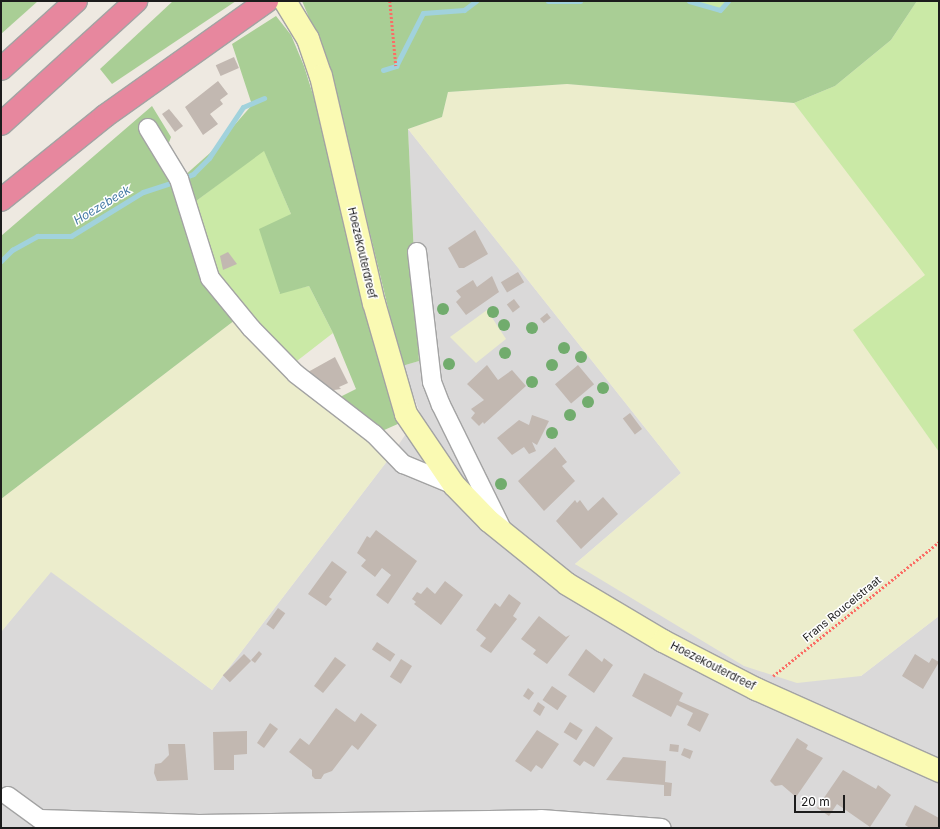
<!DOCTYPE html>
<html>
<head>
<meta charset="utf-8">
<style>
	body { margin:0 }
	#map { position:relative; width:940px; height:829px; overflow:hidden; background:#eee9e1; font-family:Inter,sans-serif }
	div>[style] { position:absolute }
	.residential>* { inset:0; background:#dad9d9 }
	.farmland>* { inset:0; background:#ecedcc }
	.grass>* { inset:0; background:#cae9a6 }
	.forest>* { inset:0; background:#a9ce95 }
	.stream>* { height:5px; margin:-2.5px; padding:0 2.5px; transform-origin:2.5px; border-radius:2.5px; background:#a1d2dc }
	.building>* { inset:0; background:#c2b8b1; transform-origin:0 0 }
	.path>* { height:2.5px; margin-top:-1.25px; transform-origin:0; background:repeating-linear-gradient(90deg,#fb6d65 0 2px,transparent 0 4px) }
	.roads { filter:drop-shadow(1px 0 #a3a3a3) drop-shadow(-1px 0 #a3a3a3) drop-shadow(0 1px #a3a3a3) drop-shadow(0 -1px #a3a3a3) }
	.street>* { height:18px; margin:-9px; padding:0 9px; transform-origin:9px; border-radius:9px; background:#fff }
	.secondary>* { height:22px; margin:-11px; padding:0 11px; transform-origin:11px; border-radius:11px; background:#fafab3 }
	.highway>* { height:22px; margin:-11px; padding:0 11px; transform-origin:11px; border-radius:11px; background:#e7879e }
	.trees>* { width:12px; height:12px; margin:-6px; border-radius:50%; background:#71ac6d }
	span { translate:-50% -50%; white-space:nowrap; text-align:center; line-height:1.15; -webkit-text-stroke:3px #fff; paint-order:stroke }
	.street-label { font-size:11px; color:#1c1c1c }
	.water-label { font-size:12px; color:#457aa4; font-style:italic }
	.frame { position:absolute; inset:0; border:2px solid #1c1c1c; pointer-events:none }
	.scale { position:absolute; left:794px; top:795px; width:51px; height:18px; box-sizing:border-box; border:2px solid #1c1c1c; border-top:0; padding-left:5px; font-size:12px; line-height:14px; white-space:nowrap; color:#1c1c1c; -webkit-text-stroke:3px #fff; paint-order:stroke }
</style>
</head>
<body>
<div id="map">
	<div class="residential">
		<div style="clip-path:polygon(408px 129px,681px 473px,575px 564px,861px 676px,939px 616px,939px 828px,1px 828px,1px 632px,51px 571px,212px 690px,391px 456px,420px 413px,402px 366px,419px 361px)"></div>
	</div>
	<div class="farmland">
		<div style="clip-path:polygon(567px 84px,794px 103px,926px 275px,854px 330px,939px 452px,939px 616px,861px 676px,797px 683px,744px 666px,575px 564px,681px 473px,408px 129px,442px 117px,448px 92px)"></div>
		<div style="clip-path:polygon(487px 310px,506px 339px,476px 363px,450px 337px)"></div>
		<div style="clip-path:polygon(235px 320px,391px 456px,212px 690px,51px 572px,1px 632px,1px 499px)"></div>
	</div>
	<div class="grass">
		<div style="clip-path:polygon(689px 1px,728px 1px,720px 10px)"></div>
		<div style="clip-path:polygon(917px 1px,939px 1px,939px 452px,853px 330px,925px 275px,794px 103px,835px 86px,891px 40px)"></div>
		<div style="clip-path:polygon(264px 150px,291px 214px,279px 293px,309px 286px,333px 333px,293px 364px,216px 276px,192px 204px)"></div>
	</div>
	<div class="forest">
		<div style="clip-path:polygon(1px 1px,38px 1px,1px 34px)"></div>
		<div style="clip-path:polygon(173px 1px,236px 1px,112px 84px,100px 69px)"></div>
		<div style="clip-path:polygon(302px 1px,689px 1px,720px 10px,728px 1px,917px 1px,891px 40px,835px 86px,794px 103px,567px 84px,448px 92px,442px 117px,408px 129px,419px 361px,402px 366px,330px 67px)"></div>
		<div style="clip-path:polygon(276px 16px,291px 35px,304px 66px,328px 143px,400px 423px,382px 431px,340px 397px,356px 389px,333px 333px,309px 286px,280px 294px,259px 229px,291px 214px,264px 151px,192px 204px,183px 177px,210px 153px,252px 105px,232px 44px)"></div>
		<div style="clip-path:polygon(152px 106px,171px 137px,163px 159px,235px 320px,1px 499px,1px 236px)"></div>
	</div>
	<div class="stream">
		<div style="left:548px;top:1px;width:32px"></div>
		<div style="left:689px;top:1px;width:32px;rotate:16deg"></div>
		<div style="left:720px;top:10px;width:12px;rotate:-48deg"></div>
		<div style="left:383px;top:70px;width:14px;rotate:-17deg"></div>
		<div style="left:396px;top:66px;width:59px;rotate:-63deg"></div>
		<div style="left:423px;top:13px;width:41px;rotate:-4.2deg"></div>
		<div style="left:464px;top:10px;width:15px;rotate:-37deg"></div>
		<div style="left:186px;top:177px;width:8px;rotate:-23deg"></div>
		<div style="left:193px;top:174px;width:23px;rotate:-45deg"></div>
		<div style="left:209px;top:158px;width:61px;rotate:-56.3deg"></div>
		<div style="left:243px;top:107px;width:23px;rotate:-23deg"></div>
		<div style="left:1px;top:261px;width:16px;rotate:-45deg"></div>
		<div style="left:12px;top:250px;width:29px;rotate:-29deg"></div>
		<div style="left:37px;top:236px;width:34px"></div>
		<div style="left:71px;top:236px;width:84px;rotate:-31.4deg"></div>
		<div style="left:143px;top:192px;width:32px;rotate:-18deg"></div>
	</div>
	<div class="building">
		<div style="left:234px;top:57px;width:12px;height:20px;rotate:66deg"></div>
		<div style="clip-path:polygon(218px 81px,228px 94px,220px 100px,223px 104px,210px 114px,218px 124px,203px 135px,185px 107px)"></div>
		<div style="clip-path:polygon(169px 109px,183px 126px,175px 132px,162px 114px)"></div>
		<div style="clip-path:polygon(475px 230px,488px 254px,464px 268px,459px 268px,448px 248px)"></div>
		<div style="clip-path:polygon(228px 252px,237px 264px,223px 270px,220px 256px)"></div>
		<div style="left:518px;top:272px;width:12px;height:20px;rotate:59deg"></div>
		<div style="clip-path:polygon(492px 276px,499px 292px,466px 315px,456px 302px,461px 297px,456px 291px,473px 280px,477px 287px)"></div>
		<div style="left:514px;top:299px;width:10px;height:9px;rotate:53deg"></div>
		<div style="left:547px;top:313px;width:6px;height:9px;rotate:51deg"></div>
		<div style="clip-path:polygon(335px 357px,348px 383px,339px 387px,341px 389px,334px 390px,335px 392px,308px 372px)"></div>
		<div style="clip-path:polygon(487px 365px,498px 380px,512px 370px,526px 386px,484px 424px,483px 422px,479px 426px,471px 418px,475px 413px,471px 409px,484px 400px,467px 384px)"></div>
		<div style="left:578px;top:365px;width:25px;height:30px;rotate:50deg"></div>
		<div style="left:630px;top:413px;width:20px;height:9px;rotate:53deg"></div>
		<div style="clip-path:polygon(532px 415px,549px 421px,537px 445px,532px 442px,536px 451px,529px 454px,524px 447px,512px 455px,497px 438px,519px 420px,529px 425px)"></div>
		<div style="clip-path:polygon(555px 447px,567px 462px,562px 466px,575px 481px,544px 511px,518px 481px)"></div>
		<div style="clip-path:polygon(603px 497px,618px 514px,581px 549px,556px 521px,575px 500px,577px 503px,580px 500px,588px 511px)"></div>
		<div style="clip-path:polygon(376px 530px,417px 561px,388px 604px,376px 595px,391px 575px,382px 568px,375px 577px,361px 566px,366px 560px,357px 553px,367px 536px,370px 538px)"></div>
		<div style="clip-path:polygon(332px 561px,347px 572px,329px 597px,332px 599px,326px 606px,308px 594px)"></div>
		<div style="clip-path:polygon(445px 581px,463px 595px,441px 625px,414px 604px,416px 602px,412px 599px,417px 592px,421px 594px,427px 587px,435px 594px)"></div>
		<div style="clip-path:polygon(509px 594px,521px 603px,513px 616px,517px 619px,491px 653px,480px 646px,486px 638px,476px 630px,495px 603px,500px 607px)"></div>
		<div style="left:278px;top:608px;width:9px;height:20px;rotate:36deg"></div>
		<div style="clip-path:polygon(539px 616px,566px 637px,570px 635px,547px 664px,533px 654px,536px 650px,521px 639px)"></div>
		<div style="left:377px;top:642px;width:22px;height:9px;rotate:34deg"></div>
		<div style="clip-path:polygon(586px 649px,602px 662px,604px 658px,613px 665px,594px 693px,568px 675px)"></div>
		<div style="clip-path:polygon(259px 651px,262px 654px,255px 663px,251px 660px)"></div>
		<div style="left:244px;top:654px;width:10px;height:30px;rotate:45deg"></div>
		<div style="clip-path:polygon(915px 654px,929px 663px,932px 658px,939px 662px,923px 689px,902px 676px)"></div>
		<div style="clip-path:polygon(335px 657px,346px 665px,323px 693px,314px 686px)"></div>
		<div style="left:401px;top:659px;width:13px;height:21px;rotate:32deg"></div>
		<div style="clip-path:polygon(644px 673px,683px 693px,679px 701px,709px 714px,700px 732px,687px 725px,693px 713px,677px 705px,671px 717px,632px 696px)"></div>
		<div style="left:552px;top:686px;width:18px;height:17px;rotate:34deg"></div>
		<div style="clip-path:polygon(528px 688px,534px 693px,529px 700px,523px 696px)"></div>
		<div style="clip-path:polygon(538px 702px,545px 707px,540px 716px,533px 711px)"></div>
		<div style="clip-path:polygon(336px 708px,355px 722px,361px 713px,377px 725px,358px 750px,352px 745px,332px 771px,324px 774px,321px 779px,315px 779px,312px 776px,312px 770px,289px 752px,300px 738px,309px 745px)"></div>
		<div style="left:570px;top:722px;width:15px;height:12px;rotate:32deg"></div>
		<div style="clip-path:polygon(270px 723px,278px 729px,264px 748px,257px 743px)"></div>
		<div style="clip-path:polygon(596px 726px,613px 738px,594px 767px,584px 761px,580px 766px,573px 761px)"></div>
		<div style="clip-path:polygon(537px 730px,559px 744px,542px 769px,536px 765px,531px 772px,515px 761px)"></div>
		<div style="clip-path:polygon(247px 731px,247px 754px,234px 755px,234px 770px,214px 770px,213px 732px)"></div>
		<div style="clip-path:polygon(797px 738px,808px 745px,806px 749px,823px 758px,796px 797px,782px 785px,775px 786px,770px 781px)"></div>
		<div style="clip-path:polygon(168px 744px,185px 744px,188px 780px,157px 781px,154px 773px,155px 764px,161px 763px,169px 755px)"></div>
		<div style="left:670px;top:744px;width:9px;height:7px;rotate:6deg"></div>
		<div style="clip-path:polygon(684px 748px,693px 751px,690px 759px,681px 755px)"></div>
		<div style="clip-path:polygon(623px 757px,666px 761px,665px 782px,672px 783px,671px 796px,664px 796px,664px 785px,606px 780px)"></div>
		<div style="clip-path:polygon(843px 770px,876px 789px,878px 785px,891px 795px,870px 827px,837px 804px,829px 816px,817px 808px)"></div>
		<div style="clip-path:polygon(915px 805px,939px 818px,939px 828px,910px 828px,905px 825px)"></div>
	</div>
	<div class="path">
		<div style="left:390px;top:1px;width:65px;rotate:84.7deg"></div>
		<div style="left:773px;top:676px;width:213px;rotate:-38.9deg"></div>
	</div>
	<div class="roads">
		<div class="street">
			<div style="left:148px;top:128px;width:60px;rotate:58.7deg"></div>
			<div style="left:179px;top:179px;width:104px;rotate:72.6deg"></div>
			<div style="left:210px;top:278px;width:65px;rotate:50.6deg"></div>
			<div style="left:251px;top:328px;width:64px;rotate:45.6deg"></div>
			<div style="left:296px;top:374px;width:98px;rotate:37.6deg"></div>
			<div style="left:374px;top:434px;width:42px;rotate:46deg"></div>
			<div style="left:403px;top:464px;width:55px;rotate:22.4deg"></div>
			<div style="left:417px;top:252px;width:131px;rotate:83.4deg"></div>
			<div style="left:432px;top:382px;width:25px;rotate:69deg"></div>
			<div style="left:441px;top:405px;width:140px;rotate:63.8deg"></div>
			<div style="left:8px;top:796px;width:39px;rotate:36deg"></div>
			<div style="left:40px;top:819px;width:159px;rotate:1.8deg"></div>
			<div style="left:199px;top:824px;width:342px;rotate:-0.8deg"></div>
			<div style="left:541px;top:819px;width:121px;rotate:4.3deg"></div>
		</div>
		<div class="secondary">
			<div style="left:285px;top:1px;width:44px;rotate:58.8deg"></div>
			<div style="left:308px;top:39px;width:39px;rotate:71deg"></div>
			<div style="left:321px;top:76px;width:233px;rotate:76.9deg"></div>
			<div style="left:374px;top:303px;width:116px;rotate:73.9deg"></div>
			<div style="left:406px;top:414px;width:86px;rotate:55.9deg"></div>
			<div style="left:454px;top:485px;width:50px;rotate:45.8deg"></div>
			<div style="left:489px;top:521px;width:100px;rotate:38.9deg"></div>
			<div style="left:567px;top:584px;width:112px;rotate:30.7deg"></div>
			<div style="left:663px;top:641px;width:105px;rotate:27.3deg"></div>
			<div style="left:756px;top:689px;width:201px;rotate:24.1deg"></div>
		</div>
		<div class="highway">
			<div style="left:1px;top:69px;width:101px;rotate:-42.2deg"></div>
			<div style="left:1px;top:124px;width:183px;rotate:-42.3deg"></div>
			<div style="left:1px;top:200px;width:134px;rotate:-38.9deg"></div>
			<div style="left:105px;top:116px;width:199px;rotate:-35.4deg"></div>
		</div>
	</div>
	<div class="trees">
		<div style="left:443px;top:309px"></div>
		<div style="left:493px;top:312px"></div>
		<div style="left:504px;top:325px"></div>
		<div style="left:532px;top:328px"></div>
		<div style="left:564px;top:348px"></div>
		<div style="left:505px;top:353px"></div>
		<div style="left:581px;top:357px"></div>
		<div style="left:449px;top:364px"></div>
		<div style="left:552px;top:365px"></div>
		<div style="left:532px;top:382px"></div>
		<div style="left:603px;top:388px"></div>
		<div style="left:588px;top:402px"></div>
		<div style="left:570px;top:415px"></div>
		<div style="left:552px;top:433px"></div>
		<div style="left:501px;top:484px"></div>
	</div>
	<div class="street-label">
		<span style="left:362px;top:253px;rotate:77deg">Hoezekouterdreef</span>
		<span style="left:842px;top:609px;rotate:-39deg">Frans Roucelstraat</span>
		<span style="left:713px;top:666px;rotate:27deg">Hoezekouterdreef</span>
	</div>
	<div class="water-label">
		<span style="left:102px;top:205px;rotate:-31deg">Hoezebeek</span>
	</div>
	<div class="frame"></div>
	<div class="scale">20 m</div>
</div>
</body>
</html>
